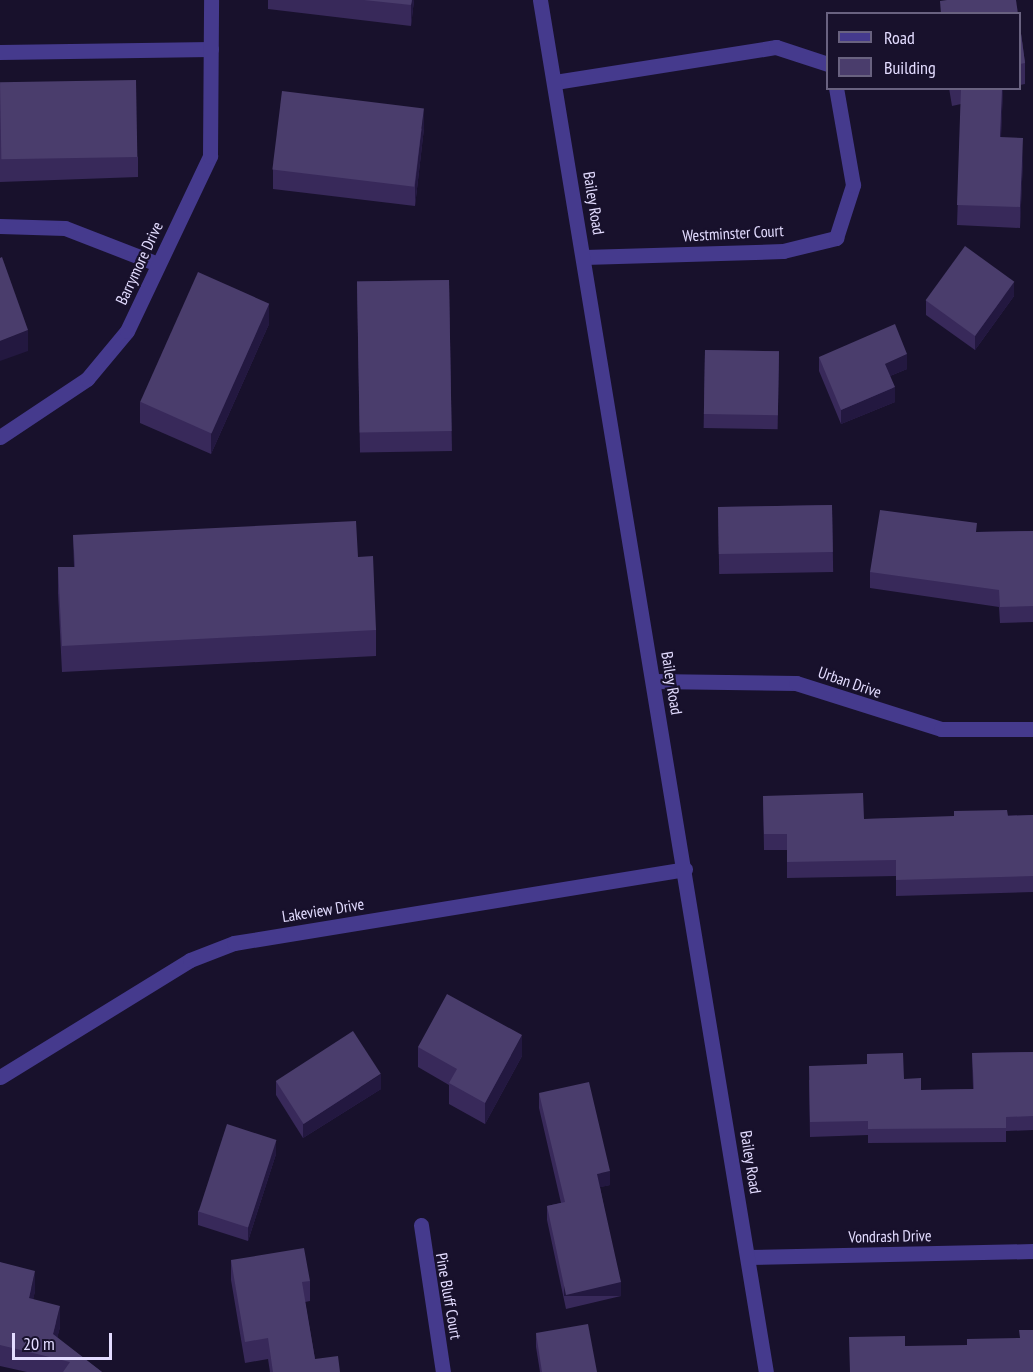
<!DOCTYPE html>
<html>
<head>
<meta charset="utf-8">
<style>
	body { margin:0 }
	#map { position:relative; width:1033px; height:1372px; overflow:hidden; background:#18112c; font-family:"PT Sans Narrow",sans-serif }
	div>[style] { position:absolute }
	.minor>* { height:15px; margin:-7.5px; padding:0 7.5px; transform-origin:7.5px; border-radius:7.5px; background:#453a8d }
	.tertiary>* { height:15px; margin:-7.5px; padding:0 7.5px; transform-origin:7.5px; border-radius:7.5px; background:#453a8d }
	.wall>* { inset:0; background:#38295a; transform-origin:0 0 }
	.shaded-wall>* { inset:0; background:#231840; transform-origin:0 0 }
	.building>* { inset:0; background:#4a3d6c; transform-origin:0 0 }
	span { translate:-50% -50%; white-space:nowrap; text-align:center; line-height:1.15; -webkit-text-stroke:4.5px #18112c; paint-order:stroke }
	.street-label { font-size:16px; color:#e3dcff }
	.legend { position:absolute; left:826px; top:12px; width:195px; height:78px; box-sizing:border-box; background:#18112c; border:2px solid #696280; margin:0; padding:8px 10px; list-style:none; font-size:18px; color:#e3dcff }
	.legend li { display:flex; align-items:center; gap:12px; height:30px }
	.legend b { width:30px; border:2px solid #696280 }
	.scale { position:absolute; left:12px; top:1333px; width:100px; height:27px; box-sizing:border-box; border:3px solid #e3dcff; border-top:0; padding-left:8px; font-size:18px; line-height:21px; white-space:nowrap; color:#e3dcff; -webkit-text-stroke:4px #18112c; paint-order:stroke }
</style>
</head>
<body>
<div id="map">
	<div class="minor">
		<div style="left:0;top:52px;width:211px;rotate:-0.8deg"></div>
		<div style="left:555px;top:82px;width:224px;rotate:-9deg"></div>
		<div style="left:776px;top:47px;width:55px;rotate:18.1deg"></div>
		<div style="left:0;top:226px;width:65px;rotate:1.8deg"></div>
		<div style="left:65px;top:228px;width:100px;rotate:21.2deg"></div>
		<div style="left:584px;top:257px;width:199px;rotate:-1.7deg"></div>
		<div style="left:783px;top:251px;width:55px;rotate:-13.8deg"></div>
		<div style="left:836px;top:238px;width:56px;rotate:-72.2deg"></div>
		<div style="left:853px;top:185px;width:98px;rotate:-99.9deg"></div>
		<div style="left:0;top:437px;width:105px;rotate:-33.7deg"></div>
		<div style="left:87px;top:379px;width:62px;rotate:-50.2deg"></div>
		<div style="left:127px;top:331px;width:194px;rotate:-64.6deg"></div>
		<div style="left:210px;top:156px;width:156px;rotate:-89.6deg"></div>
		<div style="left:653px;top:681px;width:143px;rotate:0.8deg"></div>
		<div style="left:796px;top:683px;width:152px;rotate:17.6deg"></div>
		<div style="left:941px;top:729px;width:92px"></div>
		<div style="left:0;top:1077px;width:223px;rotate:-31.6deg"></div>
		<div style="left:190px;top:960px;width:47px;rotate:-21.1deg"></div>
		<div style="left:234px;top:943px;width:457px;rotate:-9.3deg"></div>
		<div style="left:421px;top:1225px;width:149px;rotate:81.5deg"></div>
		<div style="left:748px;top:1257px;width:285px;rotate:-1.2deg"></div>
	</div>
	<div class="tertiary">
		<div style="left:540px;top:0;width:1390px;rotate:80.65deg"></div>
	</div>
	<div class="wall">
		<div style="clip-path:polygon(268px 0,414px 0,411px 26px,268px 9px)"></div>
		<div style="clip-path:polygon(1020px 26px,1025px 63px,1025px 84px,1020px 85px)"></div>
		<div style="clip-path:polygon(0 84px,138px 157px,138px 177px,0 182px)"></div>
		<div style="clip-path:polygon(949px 88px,1003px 88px,1001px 137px,1023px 159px,1020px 228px,957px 225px,961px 104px,952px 106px)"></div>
		<div style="clip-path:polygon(424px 128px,415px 206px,273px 189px,273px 169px)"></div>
		<div style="left:449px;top:280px;width:171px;height:92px;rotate:89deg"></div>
		<div style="clip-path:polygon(1014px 296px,975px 350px,926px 315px,926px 300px)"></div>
		<div style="clip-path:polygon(269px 324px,211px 454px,140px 423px,140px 402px)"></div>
		<div style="left:705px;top:350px;width:74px;height:78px;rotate:1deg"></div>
		<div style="clip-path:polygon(819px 357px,907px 369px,890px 376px,895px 402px,841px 424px,819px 371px)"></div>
		<div style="left:832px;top:505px;width:67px;height:114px;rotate:89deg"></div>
		<div style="clip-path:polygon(1033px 531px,1033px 622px,1000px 623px,999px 607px,870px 588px,870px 572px,977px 532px)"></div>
		<div style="clip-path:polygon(73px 535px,358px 557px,376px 630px,376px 656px,62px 672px,58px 593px,58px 567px,74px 567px)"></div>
		<div style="clip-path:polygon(763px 796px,864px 819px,1033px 815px,1033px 892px,896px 896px,896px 876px,787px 878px,787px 850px,764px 850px)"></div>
		<div style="clip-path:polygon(418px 1047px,522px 1056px,485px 1124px,449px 1104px,449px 1085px,418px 1067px)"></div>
		<div style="clip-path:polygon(1033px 1052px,1033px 1130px,1006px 1131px,1006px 1142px,868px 1143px,868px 1135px,810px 1137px,809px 1080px,867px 1064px,904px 1079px,921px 1090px,973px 1089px,972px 1053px)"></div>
		<div style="clip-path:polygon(276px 1081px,381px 1089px,303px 1138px,276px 1095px)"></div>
		<div style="clip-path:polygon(539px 1093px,610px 1185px,600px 1187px,621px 1296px,566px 1309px,547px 1220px,547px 1206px,561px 1203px,539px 1108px)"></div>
		<div style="clip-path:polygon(276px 1154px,248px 1241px,198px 1225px,198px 1211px)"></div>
		<div style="clip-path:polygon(231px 1260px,310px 1281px,310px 1301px,305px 1302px,315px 1359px,340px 1372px,270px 1372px,268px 1359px,245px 1363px,231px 1280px)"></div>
		<div style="clip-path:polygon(0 1262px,35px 1291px,33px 1299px,60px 1327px,57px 1338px,102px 1372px,27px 1372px,0 1366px)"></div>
		<div style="clip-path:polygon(536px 1333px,597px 1372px,540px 1372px,536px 1347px)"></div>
	</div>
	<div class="shaded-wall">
		<div style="clip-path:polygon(412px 0,414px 0,411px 26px,411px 5px)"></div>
		<div style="clip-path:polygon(1002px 88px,1003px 88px,1000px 157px,1000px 137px)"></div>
		<div style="clip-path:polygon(424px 108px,424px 128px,415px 206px,415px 185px)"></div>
		<div style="clip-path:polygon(1023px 138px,1023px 159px,1020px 228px,1020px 207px)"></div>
		<div style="clip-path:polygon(1014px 282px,1014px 296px,975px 350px,975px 336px)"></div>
		<div style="clip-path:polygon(269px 304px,269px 324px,211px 454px,211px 433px)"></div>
		<div style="clip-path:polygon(28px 330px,28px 351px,0 361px,0 341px)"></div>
		<div style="clip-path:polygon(907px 354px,907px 369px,885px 378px,885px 364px)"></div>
		<div style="clip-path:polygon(895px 387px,895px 402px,841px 424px,841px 410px)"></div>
		<div style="clip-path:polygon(522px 1035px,522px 1056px,485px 1124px,485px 1103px)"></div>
		<div style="clip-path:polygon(381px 1074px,381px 1089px,303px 1138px,303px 1124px)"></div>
		<div style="clip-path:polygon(276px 1140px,276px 1154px,248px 1241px,248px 1227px)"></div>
		<div style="clip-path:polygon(610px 1171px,610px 1185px,597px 1188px,597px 1174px)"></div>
		<div style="clip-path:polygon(35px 1271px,35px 1291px,29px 1319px,29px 1298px)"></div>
		<div style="left:621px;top:1282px;width:14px;height:57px;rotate:90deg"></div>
		<div style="clip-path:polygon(60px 1306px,60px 1327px,53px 1355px,53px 1334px)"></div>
	</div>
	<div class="building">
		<div style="clip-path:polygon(364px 0,412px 0,411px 5px)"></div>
		<div style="clip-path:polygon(947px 0,1016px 0,1018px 14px,941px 14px,940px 1px)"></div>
		<div style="clip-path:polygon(1020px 26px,1025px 63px,1020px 64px)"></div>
		<div style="left:136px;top:80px;width:77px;height:136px;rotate:89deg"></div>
		<div style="clip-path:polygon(961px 88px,1002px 88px,1000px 137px,1023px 138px,1020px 207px,957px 205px)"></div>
		<div style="left:282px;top:91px;width:143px;height:79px;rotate:7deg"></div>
		<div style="left:965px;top:246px;width:61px;height:67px;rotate:36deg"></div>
		<div style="clip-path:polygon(2px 257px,28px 330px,0 341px,0 258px)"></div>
		<div style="left:198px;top:272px;width:78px;height:142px;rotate:24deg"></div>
		<div style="left:449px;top:280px;width:151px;height:92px;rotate:89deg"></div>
		<div style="clip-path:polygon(895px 324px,907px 354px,885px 364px,895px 387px,841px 410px,819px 357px)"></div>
		<div style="left:705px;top:350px;width:74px;height:64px;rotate:1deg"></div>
		<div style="left:832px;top:505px;width:47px;height:114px;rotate:89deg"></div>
		<div style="clip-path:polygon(880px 510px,977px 523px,976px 532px,1033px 531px,1033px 606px,1000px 607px,999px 590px,870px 572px)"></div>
		<div style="clip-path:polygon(356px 521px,358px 557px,373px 556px,376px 630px,62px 646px,58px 567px,75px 567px,73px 535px)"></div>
		<div style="clip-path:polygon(863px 793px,864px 819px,954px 816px,954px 811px,1007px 810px,1008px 816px,1033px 815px,1033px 876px,896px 880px,896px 860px,787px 862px,787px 834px,764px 834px,763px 796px)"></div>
		<div style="clip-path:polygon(447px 994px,522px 1035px,485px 1103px,449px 1083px,457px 1069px,418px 1047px)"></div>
		<div style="left:353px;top:1031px;width:51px;height:92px;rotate:57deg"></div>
		<div style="clip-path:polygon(1033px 1052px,1033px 1116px,1006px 1117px,1006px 1128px,868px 1129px,868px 1121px,810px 1122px,809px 1066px,867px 1064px,867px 1054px,903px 1053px,904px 1079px,921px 1078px,921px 1090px,974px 1089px,972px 1053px)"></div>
		<div style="clip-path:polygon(589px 1082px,610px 1171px,597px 1174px,621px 1282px,566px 1295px,547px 1206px,565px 1202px,539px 1093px)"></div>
		<div style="left:227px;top:1124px;width:52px;height:92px;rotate:18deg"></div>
		<div style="clip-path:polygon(304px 1248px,310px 1281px,302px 1282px,315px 1359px,338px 1356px,340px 1372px,273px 1372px,268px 1338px,245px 1342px,231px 1260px)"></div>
		<div style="clip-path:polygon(0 1262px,35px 1271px,29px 1298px,60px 1306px,53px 1334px,102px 1372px,63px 1372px,70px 1362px,0 1345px)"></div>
		<div style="clip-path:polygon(588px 1324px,597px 1372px,542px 1372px,536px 1333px)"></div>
		<div style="clip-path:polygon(1019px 1330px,1033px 1330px,1033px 1372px,850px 1372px,849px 1337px,905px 1336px,905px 1346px,967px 1345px,967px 1339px,1020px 1338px)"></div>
	</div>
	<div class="street-label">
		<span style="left:594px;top:203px;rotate:81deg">Bailey Road</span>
		<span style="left:733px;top:233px;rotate:-3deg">Westminster Court</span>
		<span style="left:139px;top:263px;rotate:-65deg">Barrymore Drive</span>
		<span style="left:850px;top:682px;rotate:19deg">Urban Drive</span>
		<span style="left:672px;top:683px;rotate:81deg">Bailey Road</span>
		<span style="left:323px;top:910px;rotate:-9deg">Lakeview Drive</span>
		<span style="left:751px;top:1162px;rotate:81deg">Bailey Road</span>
		<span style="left:890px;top:1236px;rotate:-1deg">Vondrash Drive</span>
		<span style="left:449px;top:1296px;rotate:80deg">Pine Bluff Court</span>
	</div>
	<ul class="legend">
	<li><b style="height:8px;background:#453a8d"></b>Road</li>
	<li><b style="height:16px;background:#4a3d6c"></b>Building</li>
	</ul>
	<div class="scale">20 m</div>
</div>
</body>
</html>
